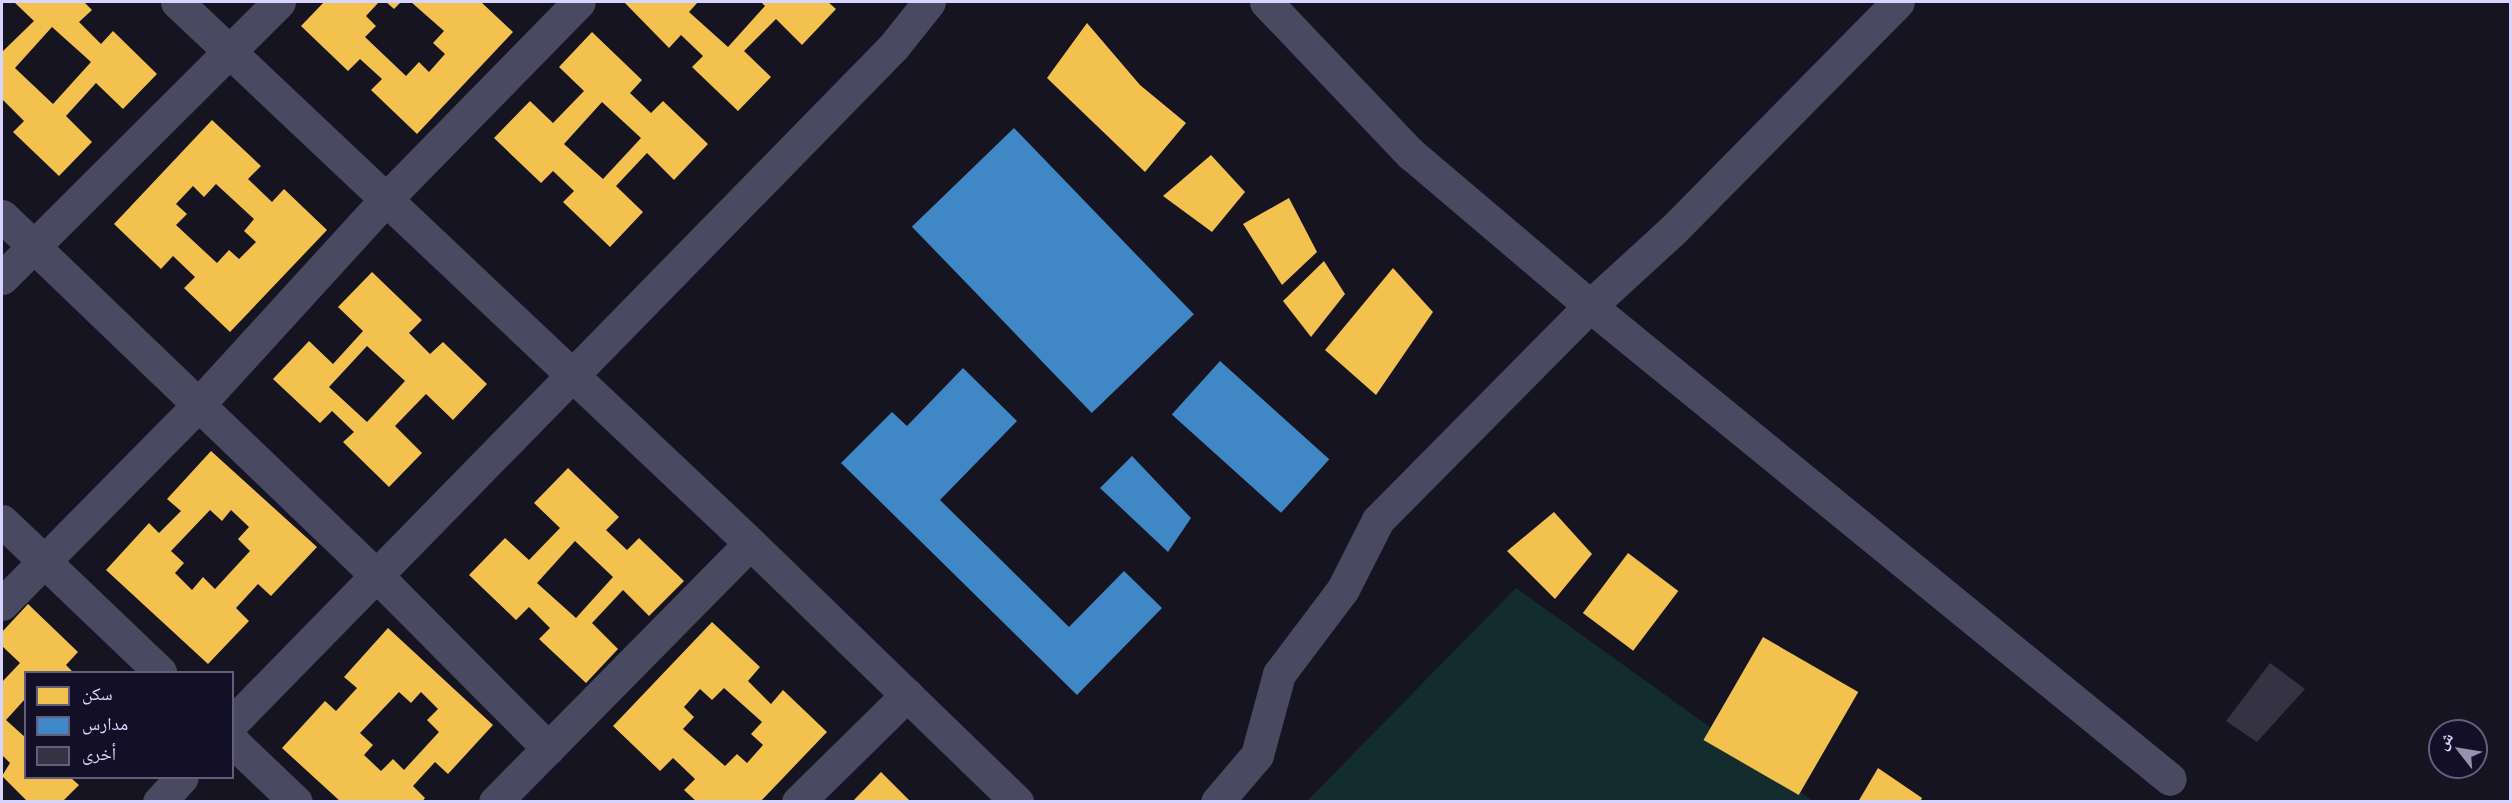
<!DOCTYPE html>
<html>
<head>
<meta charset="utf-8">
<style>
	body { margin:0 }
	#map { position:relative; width:2512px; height:803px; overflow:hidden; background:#161421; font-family:Manrope,"Noto Naskh Arabic",sans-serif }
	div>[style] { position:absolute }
	.green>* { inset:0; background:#132c2d }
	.homes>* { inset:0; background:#f2c14e; transform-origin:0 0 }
	.schools>* { inset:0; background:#3f88c5; transform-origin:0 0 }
	.building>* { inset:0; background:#343243 }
	.minor>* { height:33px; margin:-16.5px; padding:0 16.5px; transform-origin:16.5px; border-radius:16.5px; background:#4a4962 }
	span { translate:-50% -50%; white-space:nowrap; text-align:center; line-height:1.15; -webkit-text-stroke:6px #130f26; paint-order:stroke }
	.frame { position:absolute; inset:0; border:3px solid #d9d4ff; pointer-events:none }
	.legend { position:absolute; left:24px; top:671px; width:210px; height:108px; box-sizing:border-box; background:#130f26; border:2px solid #625e7d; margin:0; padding:8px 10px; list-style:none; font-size:18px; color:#d9d4ff }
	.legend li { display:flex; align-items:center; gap:12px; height:30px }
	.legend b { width:30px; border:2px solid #625e7d }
	.north { position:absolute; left:2428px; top:719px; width:60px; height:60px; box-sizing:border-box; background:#130f26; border:2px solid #625e7d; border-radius:50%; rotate:301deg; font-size:16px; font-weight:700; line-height:24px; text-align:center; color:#d9d4ff }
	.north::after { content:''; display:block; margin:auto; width:21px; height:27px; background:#9591b1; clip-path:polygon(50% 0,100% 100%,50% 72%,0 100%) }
</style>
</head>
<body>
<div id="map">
	<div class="green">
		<div style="clip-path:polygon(1516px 588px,1813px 801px,1306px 802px)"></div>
	</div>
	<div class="homes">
		<div style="clip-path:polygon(evenodd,14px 2px,84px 2px,92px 10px,79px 22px,101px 44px,113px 31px,157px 74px,123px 109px,96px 83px,66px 116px,92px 142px,59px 176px,13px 132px,24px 121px,2px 99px,2px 52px,34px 21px,14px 2px,52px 27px,91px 62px,53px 104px,15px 68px,52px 27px)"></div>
		<div style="clip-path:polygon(324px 2px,379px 2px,366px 16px,376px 26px,365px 37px,406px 76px,419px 62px,429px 72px,445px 54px,433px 43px,444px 31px,411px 2px,481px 2px,513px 32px,417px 134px,371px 90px,382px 79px,360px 59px,348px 71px,301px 26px)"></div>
		<div style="clip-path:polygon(386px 2px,401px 2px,394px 9px)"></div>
		<div style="clip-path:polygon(624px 2px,698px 2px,689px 12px,728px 47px,765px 6px,761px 2px,828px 2px,836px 9px,802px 45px,776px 19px,744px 51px,771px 77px,738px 111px,692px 67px,703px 56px,681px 35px,669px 48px)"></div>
		<div style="clip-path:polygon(1087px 23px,1140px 85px,1186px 123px,1145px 172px,1047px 78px)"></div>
		<div style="clip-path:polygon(evenodd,592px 32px,642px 80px,630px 93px,651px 113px,663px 101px,708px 144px,674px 180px,647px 153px,616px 186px,643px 212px,610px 247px,563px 202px,574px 191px,553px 171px,541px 183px,494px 138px,530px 101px,553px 123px,584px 91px,559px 67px,592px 32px,602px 102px,641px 138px,603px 179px,564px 144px,602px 102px)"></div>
		<div style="clip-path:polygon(evenodd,212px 120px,261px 166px,248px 179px,272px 202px,284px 189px,327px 230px,230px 332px,184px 288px,195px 277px,173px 256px,161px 269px,114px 224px,212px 120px,216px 184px,254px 219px,244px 231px,256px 242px,239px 259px,229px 250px,217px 263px,176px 225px,187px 214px,176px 204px,193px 186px,204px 197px,216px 184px)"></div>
		<div style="clip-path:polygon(1211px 155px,1245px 192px,1212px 232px,1163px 196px)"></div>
		<div style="clip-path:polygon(1289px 198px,1317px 252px,1282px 285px,1243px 224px)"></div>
		<div style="clip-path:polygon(1324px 261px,1345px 294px,1311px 337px,1283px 301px)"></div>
		<div style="clip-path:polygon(1393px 268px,1433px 312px,1376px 395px,1325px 350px)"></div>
		<div style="clip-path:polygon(evenodd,372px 272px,422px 320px,409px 333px,430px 354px,443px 342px,487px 384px,453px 420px,426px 394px,395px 426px,422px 453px,389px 487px,343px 442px,354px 432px,332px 411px,320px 423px,273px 379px,309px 341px,333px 364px,363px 331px,338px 307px,372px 272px,367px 346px,405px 381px,367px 422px,329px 387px,367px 346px)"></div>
		<div style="clip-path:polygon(evenodd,211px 451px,317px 547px,271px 596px,258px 584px,236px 608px,249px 621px,208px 664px,106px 570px,149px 523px,159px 533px,181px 511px,167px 499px,211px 451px,210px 510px,222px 521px,231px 510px,249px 527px,238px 539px,250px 551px,215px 589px,203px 577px,192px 590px,175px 573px,184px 563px,171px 551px,210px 510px)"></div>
		<div style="clip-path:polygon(evenodd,568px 468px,619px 517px,606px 530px,627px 550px,639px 538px,684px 581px,649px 616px,623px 590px,592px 623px,618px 649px,586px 683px,539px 639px,550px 628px,529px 607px,516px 620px,469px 575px,505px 538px,529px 560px,560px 528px,534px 503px,568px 468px,575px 541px,613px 577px,576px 618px,537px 583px,575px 541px)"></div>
		<div style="clip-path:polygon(1554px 512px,1592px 554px,1555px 599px,1507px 551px)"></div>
		<div style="left:1628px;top:553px;width:63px;height:75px;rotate:37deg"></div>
		<div style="clip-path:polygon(28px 604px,78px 652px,66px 665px,73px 672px,26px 672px,26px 698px,6px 720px,26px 738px,26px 778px,71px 778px,79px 785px,62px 802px,28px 802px,2px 776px,10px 763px,2px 755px,2px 682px,20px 663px,2px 646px,2px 632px)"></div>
		<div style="clip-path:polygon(evenodd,712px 622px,760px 667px,748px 681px,771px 704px,783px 690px,827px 732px,760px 802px,697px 802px,684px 790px,695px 779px,673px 758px,660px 771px,613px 726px,712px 622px,724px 688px,762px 722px,751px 734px,763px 745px,747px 763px,737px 754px,725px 766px,683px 729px,694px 717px,684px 707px,700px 689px,712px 700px,724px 688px)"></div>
		<div style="clip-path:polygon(evenodd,388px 628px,493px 725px,448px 774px,435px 762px,413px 786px,425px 798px,422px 802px,341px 802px,282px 748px,325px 701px,336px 711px,357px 688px,344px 677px,388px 628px,399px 692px,411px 703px,421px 692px,438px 709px,427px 720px,439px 732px,404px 770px,393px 759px,381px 771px,364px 755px,373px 745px,360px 733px,399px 692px)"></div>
		<div style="left:1763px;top:637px;width:110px;height:119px;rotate:30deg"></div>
		<div style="clip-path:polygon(1878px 768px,1922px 798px,1920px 802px,1858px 802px)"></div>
		<div style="clip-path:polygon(881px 772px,911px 802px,852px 802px)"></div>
	</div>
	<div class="schools">
		<div style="left:1014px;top:128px;width:259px;height:142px;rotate:46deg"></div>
		<div style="left:1220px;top:361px;width:147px;height:72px;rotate:42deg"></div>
		<div style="clip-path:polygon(963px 368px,1017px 421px,940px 500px,1069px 627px,1124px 571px,1162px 608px,1077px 695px,841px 463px,892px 412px,907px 426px)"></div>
		<div style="clip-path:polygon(1132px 456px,1191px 518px,1168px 552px,1100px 488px)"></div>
	</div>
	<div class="building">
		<div style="clip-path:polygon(2270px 663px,2305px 689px,2257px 742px,2226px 721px)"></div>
	</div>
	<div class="minor">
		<div style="left:177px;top:2px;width:788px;rotate:43.35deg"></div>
		<div style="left:750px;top:543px;width:372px;rotate:44.1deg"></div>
		<div style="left:1266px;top:2px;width:210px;rotate:46.4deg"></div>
		<div style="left:1411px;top:154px;width:235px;rotate:40.3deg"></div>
		<div style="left:1590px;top:306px;width:748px;rotate:39.2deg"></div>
		<div style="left:2px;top:216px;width:520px;rotate:43.83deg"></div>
		<div style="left:377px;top:576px;width:243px;rotate:45.2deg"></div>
		<div style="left:2px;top:278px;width:391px;rotate:-44.9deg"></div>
		<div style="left:2px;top:521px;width:219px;rotate:43.7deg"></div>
		<div style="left:2px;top:604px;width:279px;rotate:-45.4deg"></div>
		<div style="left:198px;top:405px;width:280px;rotate:-47.6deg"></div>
		<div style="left:387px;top:198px;width:274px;rotate:-45.6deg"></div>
		<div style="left:232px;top:723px;width:947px;rotate:-45.64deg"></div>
		<div style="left:894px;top:46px;width:56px;rotate:-51.5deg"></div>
		<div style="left:232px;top:741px;width:88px;rotate:43.6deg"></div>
		<div style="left:159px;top:802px;width:33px;rotate:-47deg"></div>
		<div style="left:495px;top:802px;width:363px;rotate:-45.4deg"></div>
		<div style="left:798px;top:802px;width:153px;rotate:-44.5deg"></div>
		<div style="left:1217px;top:802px;width:62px;rotate:-49.6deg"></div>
		<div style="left:1257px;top:755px;width:84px;rotate:-74.8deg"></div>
		<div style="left:1279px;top:674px;width:106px;rotate:-53deg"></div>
		<div style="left:1343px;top:589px;width:77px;rotate:-63.1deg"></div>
		<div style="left:1378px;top:520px;width:301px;rotate:-45.3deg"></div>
		<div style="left:1590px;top:306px;width:114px;rotate:-42.5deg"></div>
		<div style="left:1674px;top:229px;width:319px;rotate:-45.4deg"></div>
	</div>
	<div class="frame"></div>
	<ul class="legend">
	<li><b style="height:16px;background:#f2c14e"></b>سكن</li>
	<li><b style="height:16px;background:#3f88c5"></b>مدارس</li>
	<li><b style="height:16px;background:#343243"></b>أخرى</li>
	</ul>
	<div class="north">ش</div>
</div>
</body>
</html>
